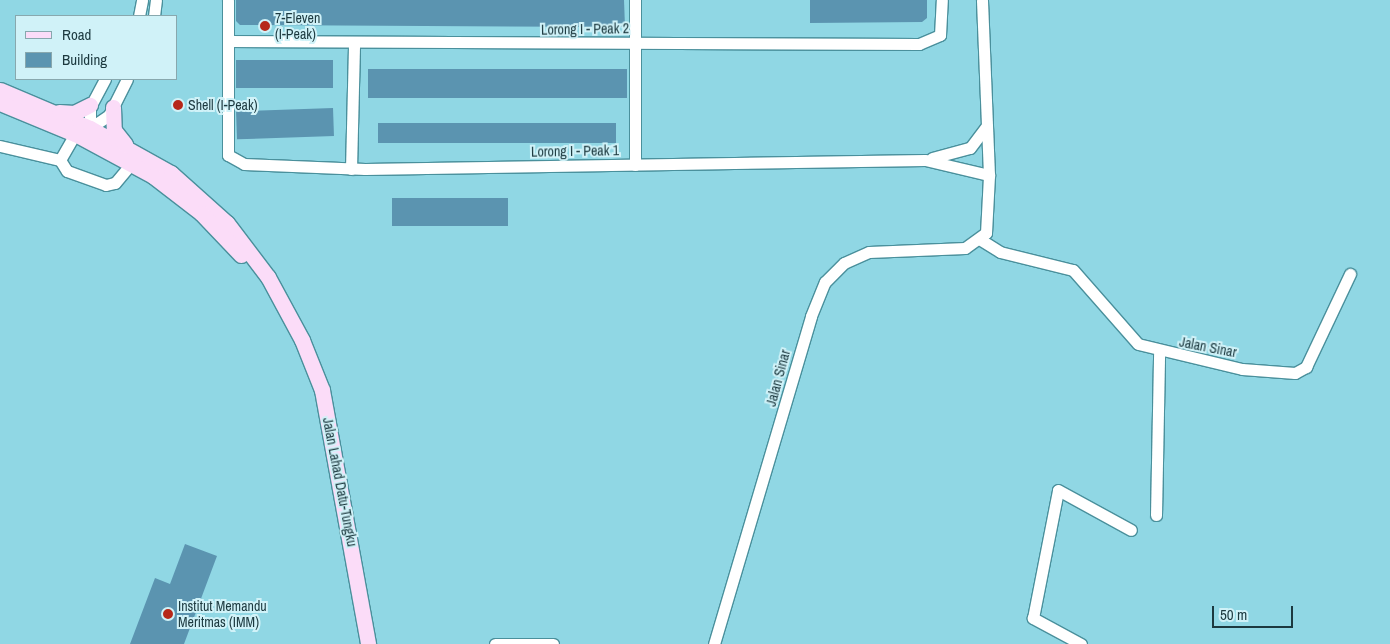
<!DOCTYPE html>
<html>
<head>
<meta charset="utf-8">
<style>
	body { margin:0 }
	#map { position:relative; width:1390px; height:644px; overflow:hidden; background:#90d7e4; font-family:"Archivo Narrow",sans-serif }
	div>[style] { position:absolute }
	.building>* { inset:0; background:#5b94b0; transform-origin:0 0 }
	.roads { filter:drop-shadow(1px 0 #4a909c) drop-shadow(-1px 0 #4a909c) drop-shadow(0 1px #4a909c) drop-shadow(0 -1px #4a909c) }
	.street>* { height:11px; margin:-5.5px; padding:0 5.5px; transform-origin:5.5px; border-radius:5.5px; background:#fff }
	.secondary>* { height:15px; margin:-7.5px; padding:0 7.5px; transform-origin:7.5px; border-radius:7.5px; background:#fbdcf8 }
	.dots>* { width:14px; height:14px; translate:-50% -50%; box-sizing:border-box; border:2px solid #d0f2f8; border-radius:50% }
	span { translate:-50% -50%; white-space:nowrap; text-align:center; line-height:1.15; -webkit-text-stroke:4px #d0f2f8; paint-order:stroke }
	.poi-label { font-size:14px; color:#1c393f }
	.left { translate:0 -50%; text-align:left }
	.street-label { font-size:14px; color:#1c393f }
	.legend { position:absolute; left:15px; top:15px; width:162px; height:65px; box-sizing:border-box; background:#d0f2f8; border:1px solid #88a8ae; margin:0; padding:6px 9px; list-style:none; font-size:15px; color:#1c393f }
	.legend li { display:flex; align-items:center; gap:10px; height:25px }
	.legend b { width:25px; border:1px solid #88a8ae }
	.scale { position:absolute; left:1212px; top:606px; width:81px; height:22px; box-sizing:border-box; border:2px solid #1c393f; border-top:0; padding-left:6px; font-size:15px; line-height:18px; white-space:nowrap; color:#1c393f; -webkit-text-stroke:4px #d0f2f8; paint-order:stroke }
</style>
</head>
<body>
<div id="map">
	<div class="building">
		<div style="clip-path:polygon(236px 0,624px 0,625px 27px,240px 25px,236px 21px)"></div>
		<div style="clip-path:polygon(810px 0,927px 0,927px 18px,922px 22px,810px 23px)"></div>
		<div style="left:333px;top:60px;width:28px;height:97px;rotate:90deg"></div>
		<div style="left:627px;top:69px;width:29px;height:259px;rotate:90deg"></div>
		<div style="left:333px;top:108px;width:28px;height:97px;rotate:88deg"></div>
		<div style="left:616px;top:123px;width:20px;height:238px;rotate:90deg"></div>
		<div style="left:392px;top:198px;width:116px;height:28px"></div>
		<div style="clip-path:polygon(185px 544px,217px 556px,184px 644px,130px 644px,155px 578px,170px 584px)"></div>
	</div>
	<div class="roads">
		<div class="street">
			<div style="left:228px;top:0;width:155px;rotate:90deg"></div>
			<div style="left:228px;top:155px;width:18px;rotate:29deg"></div>
			<div style="left:244px;top:164px;width:121px;rotate:2.4deg"></div>
			<div style="left:365px;top:169px;width:560px;rotate:-0.92deg"></div>
			<div style="left:925px;top:160px;width:66px;rotate:13.2deg"></div>
			<div style="left:635px;top:0;width:165px;rotate:90deg"></div>
			<div style="left:139px;top:16px;width:16px;rotate:-79deg"></div>
			<div style="left:154px;top:16px;width:16px;rotate:-83deg"></div>
			<div style="left:228px;top:41px;width:691px;rotate:0.25deg"></div>
			<div style="left:919px;top:44px;width:23px;rotate:-23deg"></div>
			<div style="left:940px;top:35px;width:35px;rotate:-87deg"></div>
			<div style="left:105px;top:79px;width:32px;rotate:118deg"></div>
			<div style="left:90px;top:107px;width:21px;rotate:90deg"></div>
			<div style="left:90px;top:128px;width:23px;rotate:-34deg"></div>
			<div style="left:109px;top:115px;width:40px;rotate:-63.4deg"></div>
			<div style="left:75px;top:134px;width:30px;rotate:120deg"></div>
			<div style="left:60px;top:160px;width:13px;rotate:58deg"></div>
			<div style="left:67px;top:171px;width:41px;rotate:19.7deg"></div>
			<div style="left:106px;top:185px;width:9px;rotate:-13deg"></div>
			<div style="left:115px;top:183px;width:26px;rotate:-50deg"></div>
			<div style="left:0;top:146px;width:62px;rotate:13.1deg"></div>
			<div style="left:932px;top:158px;width:39px;rotate:-15deg"></div>
			<div style="left:970px;top:148px;width:26px;rotate:-53deg"></div>
			<div style="left:351px;top:169px;width:125px;rotate:-88.6deg"></div>
			<div style="left:981px;top:240px;width:22px;rotate:32deg"></div>
			<div style="left:1000px;top:252px;width:75px;rotate:13.9deg"></div>
			<div style="left:1073px;top:270px;width:98px;rotate:48.7deg"></div>
			<div style="left:1138px;top:344px;width:107px;rotate:13.5deg"></div>
			<div style="left:1242px;top:369px;width:53px;rotate:4.3deg"></div>
			<div style="left:1295px;top:373px;width:13px;rotate:-29deg"></div>
			<div style="left:1306px;top:367px;width:103px;rotate:-64.7deg"></div>
			<div style="left:1156px;top:515px;width:162px;rotate:-88.9deg"></div>
			<div style="left:495px;top:644px;width:58px"></div>
			<div style="left:714px;top:644px;width:342px;rotate:-73.5deg"></div>
			<div style="left:811px;top:316px;width:37px;rotate:-68deg"></div>
			<div style="left:825px;top:282px;width:27px;rotate:-45deg"></div>
			<div style="left:844px;top:263px;width:27px;rotate:-24deg"></div>
			<div style="left:869px;top:252px;width:96px;rotate:-2.4deg"></div>
			<div style="left:965px;top:248px;width:26px;rotate:-36deg"></div>
			<div style="left:986px;top:233px;width:58px;rotate:-87deg"></div>
			<div style="left:989px;top:175px;width:175px;rotate:-92.3deg"></div>
			<div style="left:1081px;top:644px;width:55px;rotate:-151.6deg"></div>
			<div style="left:1033px;top:618px;width:130px;rotate:-78.9deg"></div>
			<div style="left:1058px;top:490px;width:83px;rotate:28.7deg"></div>
		</div>
		<div class="secondary">
			<div style="left:0;top:90px;width:98px;rotate:22.9deg"></div>
			<div style="left:90px;top:128px;width:93px;rotate:29.1deg"></div>
			<div style="left:171px;top:173px;width:75px;rotate:41.8deg"></div>
			<div style="left:227px;top:223px;width:68px;rotate:52.8deg"></div>
			<div style="left:268px;top:277px;width:72px;rotate:61.6deg"></div>
			<div style="left:302px;top:340px;width:54px;rotate:68.2deg"></div>
			<div style="left:322px;top:390px;width:258px;rotate:79.7deg"></div>
			<div style="left:0;top:103px;width:81px;rotate:22.5deg"></div>
			<div style="left:75px;top:134px;width:89px;rotate:28.3deg"></div>
			<div style="left:153px;top:176px;width:61px;rotate:37.6deg"></div>
			<div style="left:201px;top:213px;width:58px;rotate:46.4deg"></div>
			<div style="left:113px;top:107px;width:23px;rotate:88deg"></div>
			<div style="left:114px;top:130px;width:18px;rotate:52deg"></div>
			<div style="left:59px;top:112px;width:15px;rotate:4deg"></div>
			<div style="left:74px;top:113px;width:18px;rotate:-27deg"></div>
		</div>
	</div>
	<div class="dots">
		<div style="left:265px;top:26px;background:#b62819"></div>
		<div style="left:178px;top:105px;background:#b62819"></div>
		<div style="left:168px;top:614px;background:#b62819"></div>
	</div>
	<div class="poi-label">
		<span class="left" style="left:275px;top:26px">7-Eleven<br>(I-Peak)</span>
		<span class="left" style="left:188px;top:105px">Shell (I-Peak)</span>
		<span class="left" style="left:178px;top:614px">Institut Memandu<br>Meritmas (IMM)</span>
	</div>
	<div class="street-label">
		<span style="left:585px;top:29px;rotate:-1deg">Lorong I - Peak 2</span>
		<span style="left:575px;top:151px;rotate:-1deg">Lorong I - Peak 1</span>
		<span style="left:1208px;top:347px;rotate:11deg">Jalan Sinar</span>
		<span style="left:778px;top:378px;rotate:-75deg">Jalan Sinar</span>
		<span style="left:340px;top:482px;rotate:79deg">Jalan Lahad Datu-Tungku</span>
	</div>
	<ul class="legend">
	<li><b style="height:6px;background:#fbdcf8"></b>Road</li>
	<li><b style="height:14px;background:#5b94b0"></b>Building</li>
	</ul>
	<div class="scale">50 m</div>
</div>
</body>
</html>
